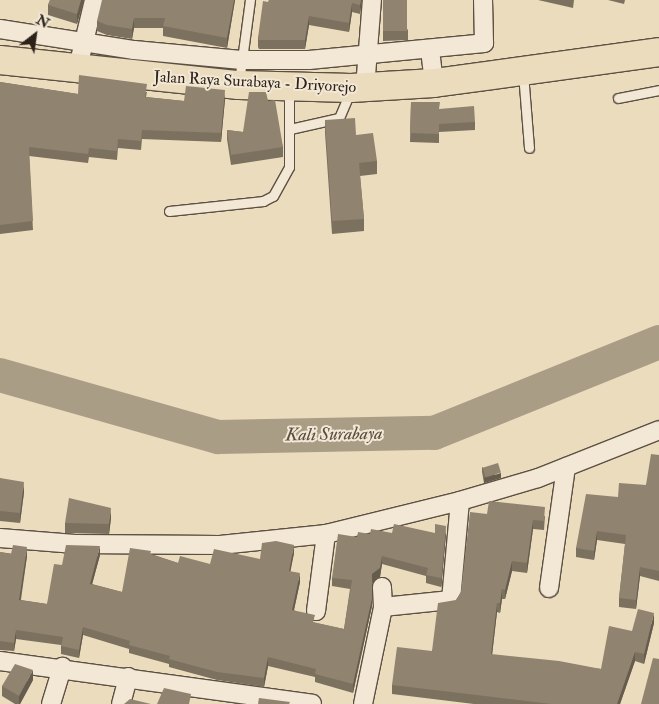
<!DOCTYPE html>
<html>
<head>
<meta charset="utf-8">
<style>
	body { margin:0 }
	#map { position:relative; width:659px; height:704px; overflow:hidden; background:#ebdcbe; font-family:"IM FELL Double Pica",serif }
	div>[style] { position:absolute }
	.river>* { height:34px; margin:-17px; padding:0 17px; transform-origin:17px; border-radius:17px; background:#aa9d86 }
	.roads { filter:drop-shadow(1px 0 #5c5043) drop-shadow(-1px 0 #5c5043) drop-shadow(0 1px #5c5043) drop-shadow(0 -1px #5c5043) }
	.service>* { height:9px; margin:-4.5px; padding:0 4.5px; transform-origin:4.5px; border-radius:4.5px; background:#f2e8d5 }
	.minor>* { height:18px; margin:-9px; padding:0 9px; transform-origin:9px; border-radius:9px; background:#f2e8d5 }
	.primary>* { height:28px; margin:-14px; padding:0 14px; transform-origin:14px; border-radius:14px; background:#ebdcbe }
	.wall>* { inset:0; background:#7c715f }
	.shaded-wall>* { inset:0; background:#655c4e }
	.building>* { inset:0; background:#90836f; transform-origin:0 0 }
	span { translate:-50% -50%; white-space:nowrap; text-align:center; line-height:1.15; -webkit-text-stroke:4px #f2e8d5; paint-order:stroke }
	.street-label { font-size:16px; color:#2d221a }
	.water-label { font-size:18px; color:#594d40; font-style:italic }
	.north { position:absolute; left:10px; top:10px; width:50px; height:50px; -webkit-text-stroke:4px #f2e8d5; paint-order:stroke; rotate:30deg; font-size:14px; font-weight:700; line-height:20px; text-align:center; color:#2d221a }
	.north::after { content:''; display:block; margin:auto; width:18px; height:22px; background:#2d221a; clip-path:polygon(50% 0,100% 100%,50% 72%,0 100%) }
</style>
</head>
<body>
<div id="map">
	<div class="river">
		<div style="left:0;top:375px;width:227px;rotate:15.9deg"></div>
		<div style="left:218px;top:437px;width:216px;rotate:-1.1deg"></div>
		<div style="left:434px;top:433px;width:243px;rotate:-22deg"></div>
	</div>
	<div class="roads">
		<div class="service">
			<div style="left:523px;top:73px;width:75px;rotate:85.4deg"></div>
			<div style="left:239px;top:82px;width:83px;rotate:-82.4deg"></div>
			<div style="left:618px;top:98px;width:42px;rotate:-11deg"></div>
			<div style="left:290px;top:129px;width:50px;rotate:-12.7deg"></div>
			<div style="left:339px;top:118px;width:28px;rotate:-67deg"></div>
			<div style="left:169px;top:211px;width:95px;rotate:-6.1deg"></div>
			<div style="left:263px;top:201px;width:11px;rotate:-27deg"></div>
			<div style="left:273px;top:196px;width:33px;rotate:-61deg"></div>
			<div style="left:289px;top:167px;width:78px;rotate:-90deg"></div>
		</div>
		<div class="minor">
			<div style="left:0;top:29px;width:136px;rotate:8.9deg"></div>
			<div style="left:134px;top:50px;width:108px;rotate:5.3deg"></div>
			<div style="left:242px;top:60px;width:67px"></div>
			<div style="left:309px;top:60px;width:176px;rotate:-5.5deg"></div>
			<div style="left:484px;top:43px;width:43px;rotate:-91.3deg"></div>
			<div style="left:430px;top:50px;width:33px;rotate:83deg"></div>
			<div style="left:77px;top:71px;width:73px;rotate:-76.5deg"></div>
			<div style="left:365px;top:88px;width:88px;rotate:-85.5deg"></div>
			<div style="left:0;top:538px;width:75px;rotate:4.6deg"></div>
			<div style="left:75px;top:544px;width:145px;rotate:0.4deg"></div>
			<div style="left:220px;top:545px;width:107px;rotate:-5.9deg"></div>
			<div style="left:326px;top:534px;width:138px;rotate:-13.8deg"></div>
			<div style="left:460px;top:501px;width:81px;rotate:-16.4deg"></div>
			<div style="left:538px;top:478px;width:130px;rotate:-21.6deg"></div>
			<div style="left:549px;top:588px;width:122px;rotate:-82deg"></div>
			<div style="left:383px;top:607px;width:68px;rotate:-5.9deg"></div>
			<div style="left:451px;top:600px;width:99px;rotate:-84.8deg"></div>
			<div style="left:316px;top:611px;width:78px;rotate:-82.6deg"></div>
			<div style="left:0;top:661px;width:315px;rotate:7.8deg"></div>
			<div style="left:51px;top:704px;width:39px;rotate:-73deg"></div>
			<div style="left:121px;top:704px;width:28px;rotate:-75deg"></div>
			<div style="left:363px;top:704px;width:99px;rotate:-78.3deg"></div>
			<div style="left:383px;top:607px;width:20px;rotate:-93deg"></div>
		</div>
		<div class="primary">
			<div style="left:0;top:60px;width:240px;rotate:6deg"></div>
			<div style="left:239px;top:85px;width:112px;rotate:1.5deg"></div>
			<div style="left:351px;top:88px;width:83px;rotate:-3.4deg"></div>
			<div style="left:434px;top:83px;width:227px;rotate:-7.8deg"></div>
		</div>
	</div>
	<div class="wall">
		<div style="clip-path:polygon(50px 0,84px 0,77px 24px,48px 15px,48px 5px)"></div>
		<div style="clip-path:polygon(235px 0,227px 48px,163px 36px,163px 28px,134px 28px,132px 39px,107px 35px,97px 31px,97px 21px)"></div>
		<div style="clip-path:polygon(269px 0,362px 0,360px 14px,352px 12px,349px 32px,309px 25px,305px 49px,259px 49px,258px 47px,258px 38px)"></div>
		<div style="clip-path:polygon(383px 0,408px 30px,408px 40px,383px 41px)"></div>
		<div style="clip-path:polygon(538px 0,574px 0,573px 8px)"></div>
		<div style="clip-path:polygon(608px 0,625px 0,624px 4px)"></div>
		<div style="clip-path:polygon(0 82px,78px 94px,147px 92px,146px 97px,184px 101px,225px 99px,221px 142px,142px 139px,141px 150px,118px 148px,117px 160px,89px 157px,88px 163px,29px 156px,33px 230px,0 234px)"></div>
		<div style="clip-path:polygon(268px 101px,283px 147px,283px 157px,231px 165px,227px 139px,227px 130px,243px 132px)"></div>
		<div style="clip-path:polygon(411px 102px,439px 109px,475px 122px,475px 130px,439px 132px,439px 143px,410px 142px)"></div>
		<div style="clip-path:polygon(325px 120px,356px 135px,377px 161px,377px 174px,360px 176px,364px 219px,364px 231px,332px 234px,325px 133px)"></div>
		<div style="clip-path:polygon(659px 455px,659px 581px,640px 576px,636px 609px,619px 607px,619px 598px,625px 544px,597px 540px,594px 560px,576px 557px,576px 548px,618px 497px,646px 485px)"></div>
		<div style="clip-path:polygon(482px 467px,501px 478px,484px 483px,482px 472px)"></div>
		<div style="clip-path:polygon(0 478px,24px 492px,20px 523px,0 521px)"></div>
		<div style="clip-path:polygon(487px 514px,545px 516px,544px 530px,533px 529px,527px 573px,512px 571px,505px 599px,502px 599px,500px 613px,497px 612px,492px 655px,601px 669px,632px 631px,654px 623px,644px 664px,635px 661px,620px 704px,474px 704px,392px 694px,392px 685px,432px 651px,456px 600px,461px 592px)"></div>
		<div style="clip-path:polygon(111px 518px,109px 534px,65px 533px,65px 523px)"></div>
		<div style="clip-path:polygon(392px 533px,446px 534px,441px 590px,441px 587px,426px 583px,426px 576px,382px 564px,380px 577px,372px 583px,372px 606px,353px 693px,315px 682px,315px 677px,268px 666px,264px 687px,217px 680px,169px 667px,169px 664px,129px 653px,129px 649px,83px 635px,79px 658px,61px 654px,61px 645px,16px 639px,14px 651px,0 650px,0 552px,27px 556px,21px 600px,47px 604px,62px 565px,100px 555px,92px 584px,122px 592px,151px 554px,178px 563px,210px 564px,260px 559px,294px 553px,290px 571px,300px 582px,294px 610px,315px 623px,344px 629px,350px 589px,332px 586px,332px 578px,357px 537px,370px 534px)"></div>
		<div style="clip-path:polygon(33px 680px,20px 704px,21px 704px,15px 704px,2px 696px,2px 686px)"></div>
	</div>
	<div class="shaded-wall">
		<div style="clip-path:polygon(81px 0,84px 0,77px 24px,77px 14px)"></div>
		<div style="clip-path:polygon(234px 0,235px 0,227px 48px,227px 38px)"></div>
		<div style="clip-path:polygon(361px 0,362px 0,360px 14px,360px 5px)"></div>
		<div style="clip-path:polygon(352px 3px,352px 12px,349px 32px,349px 23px)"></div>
		<div style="clip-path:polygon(309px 16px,309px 25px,305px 49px,305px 40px)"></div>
		<div style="clip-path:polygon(134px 18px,134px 28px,132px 39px,132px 29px)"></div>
		<div style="clip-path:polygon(225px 90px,225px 99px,221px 142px,221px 133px)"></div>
		<div style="clip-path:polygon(501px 473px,501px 478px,484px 483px,484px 478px)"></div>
		<div style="clip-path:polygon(24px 482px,24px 492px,20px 523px,20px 513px)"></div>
		<div style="clip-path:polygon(111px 508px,111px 518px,109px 534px,109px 524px)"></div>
		<div style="clip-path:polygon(533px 520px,533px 529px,527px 573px,527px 563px)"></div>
		<div style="clip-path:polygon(446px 526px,446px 534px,441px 590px,441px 582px)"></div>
		<div style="clip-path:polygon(597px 531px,597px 540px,594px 560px,594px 551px)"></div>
		<div style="clip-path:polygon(294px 545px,294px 553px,289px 579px,289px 571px)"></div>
		<div style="clip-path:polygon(100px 546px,100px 555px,90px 592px,90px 584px)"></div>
		<div style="clip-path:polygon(27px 547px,27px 556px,19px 608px,19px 600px)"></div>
		<div style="clip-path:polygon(382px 556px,382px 564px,380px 577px,372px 583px,372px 574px)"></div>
		<div style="clip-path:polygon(512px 561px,512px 571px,505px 599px,505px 590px)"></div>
		<div style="clip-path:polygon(640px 567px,640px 576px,636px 609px,636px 600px)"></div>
		<div style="clip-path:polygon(300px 573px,300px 582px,292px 619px,292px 610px)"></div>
		<div style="clip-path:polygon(502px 589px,502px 599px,500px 613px,500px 603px)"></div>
		<div style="clip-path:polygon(372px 598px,372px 606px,353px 693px,353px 684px)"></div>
		<div style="clip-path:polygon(497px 603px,497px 612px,491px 664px,491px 654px)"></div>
		<div style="clip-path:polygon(654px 613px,654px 623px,644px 664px,644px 654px)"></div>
		<div style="clip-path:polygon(83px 627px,83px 635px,79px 658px,79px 650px)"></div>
		<div style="clip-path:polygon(16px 630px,16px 639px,14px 651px,14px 643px)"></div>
		<div style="clip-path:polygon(635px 652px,635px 661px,620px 704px,617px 704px)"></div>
		<div style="clip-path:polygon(268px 657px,268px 666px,264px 687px,264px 678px)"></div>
		<div style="clip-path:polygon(33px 670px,33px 680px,20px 704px,19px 704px,19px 696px)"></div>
	</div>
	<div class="building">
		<div style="clip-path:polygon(50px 0,81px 0,77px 14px,48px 5px)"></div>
		<div style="clip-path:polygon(102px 0,234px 0,227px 38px,163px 26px,165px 18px,134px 18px,132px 29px,107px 25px,97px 21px)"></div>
		<div style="clip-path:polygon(269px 0,361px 0,360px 5px,352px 3px,349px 23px,309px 16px,305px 40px,259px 40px,258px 38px,263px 1px,268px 2px)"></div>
		<div style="left:383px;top:0;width:24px;height:31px"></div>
		<div style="clip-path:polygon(79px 75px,147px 84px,145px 97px,184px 101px,186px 86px,225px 90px,221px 133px,142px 130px,141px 141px,118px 139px,117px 151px,89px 148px,88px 154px,29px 147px,33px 221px,0 225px,0 82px,78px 94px)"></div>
		<div style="clip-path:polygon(249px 92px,266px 92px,268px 101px,275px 100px,283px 147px,231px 155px,227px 130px,243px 132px)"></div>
		<div style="clip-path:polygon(411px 102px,440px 102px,439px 109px,474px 106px,475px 122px,439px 124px,439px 134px,410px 133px)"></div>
		<div style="clip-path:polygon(355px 118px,356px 135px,373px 133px,377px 161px,359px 163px,364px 219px,332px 221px,325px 120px)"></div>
		<div style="clip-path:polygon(651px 454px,659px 455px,659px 571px,640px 567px,636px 600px,619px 598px,626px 535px,597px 531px,594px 551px,576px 548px,586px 494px,618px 497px,619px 483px,646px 485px)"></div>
		<div style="left:498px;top:463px;width:10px;height:16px;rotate:73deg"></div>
		<div style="clip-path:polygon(0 478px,24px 482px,20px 513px,0 511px)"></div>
		<div style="clip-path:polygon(69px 498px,111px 508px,109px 524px,65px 523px)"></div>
		<div style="clip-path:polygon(489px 501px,545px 507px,544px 521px,533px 520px,527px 563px,512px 561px,505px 590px,502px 589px,500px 603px,497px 603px,491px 654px,559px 661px,601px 669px,609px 626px,632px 631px,638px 609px,654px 613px,644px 654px,635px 652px,617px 704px,551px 704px,392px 685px,397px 647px,432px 651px,438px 603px,456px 600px,461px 592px,470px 512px,487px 514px)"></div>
		<div style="clip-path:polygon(394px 524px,435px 533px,435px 524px,446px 526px,441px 582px,441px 578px,426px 575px,428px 568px,382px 556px,380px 568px,372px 574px,372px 598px,353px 684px,315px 674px,316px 669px,268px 657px,264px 678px,217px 672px,169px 659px,170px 656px,129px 645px,130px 641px,83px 627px,79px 650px,61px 646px,63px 637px,16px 630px,14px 643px,0 641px,0 552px,11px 554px,13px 545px,27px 547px,19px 600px,47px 604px,54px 564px,62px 565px,66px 545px,100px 546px,90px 584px,122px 592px,130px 548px,151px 551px,150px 554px,178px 563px,180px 556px,210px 564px,214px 549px,260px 559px,262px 543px,276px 541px,294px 545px,289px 571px,300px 573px,292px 610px,315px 615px,313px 622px,344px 629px,352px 580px,332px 578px,338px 534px,357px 537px,358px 532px,370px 534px,371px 529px,392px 533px)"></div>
		<div style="clip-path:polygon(653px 658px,659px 659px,659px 704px,641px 704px)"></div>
		<div style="clip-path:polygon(15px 664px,33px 670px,19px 696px,2px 686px)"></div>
		<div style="clip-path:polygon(164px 688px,191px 694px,189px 704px,157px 704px)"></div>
		<div style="clip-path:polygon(259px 698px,290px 702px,289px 704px,258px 704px)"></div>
		<div style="clip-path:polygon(130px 699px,151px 704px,124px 704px)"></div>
	</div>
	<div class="street-label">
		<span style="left:255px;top:82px;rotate:3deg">Jalan Raya Surabaya - Driyorejo</span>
	</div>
	<div class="water-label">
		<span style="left:334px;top:435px;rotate:-1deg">Kali Surabaya</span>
	</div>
	<div class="north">N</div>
</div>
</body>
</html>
